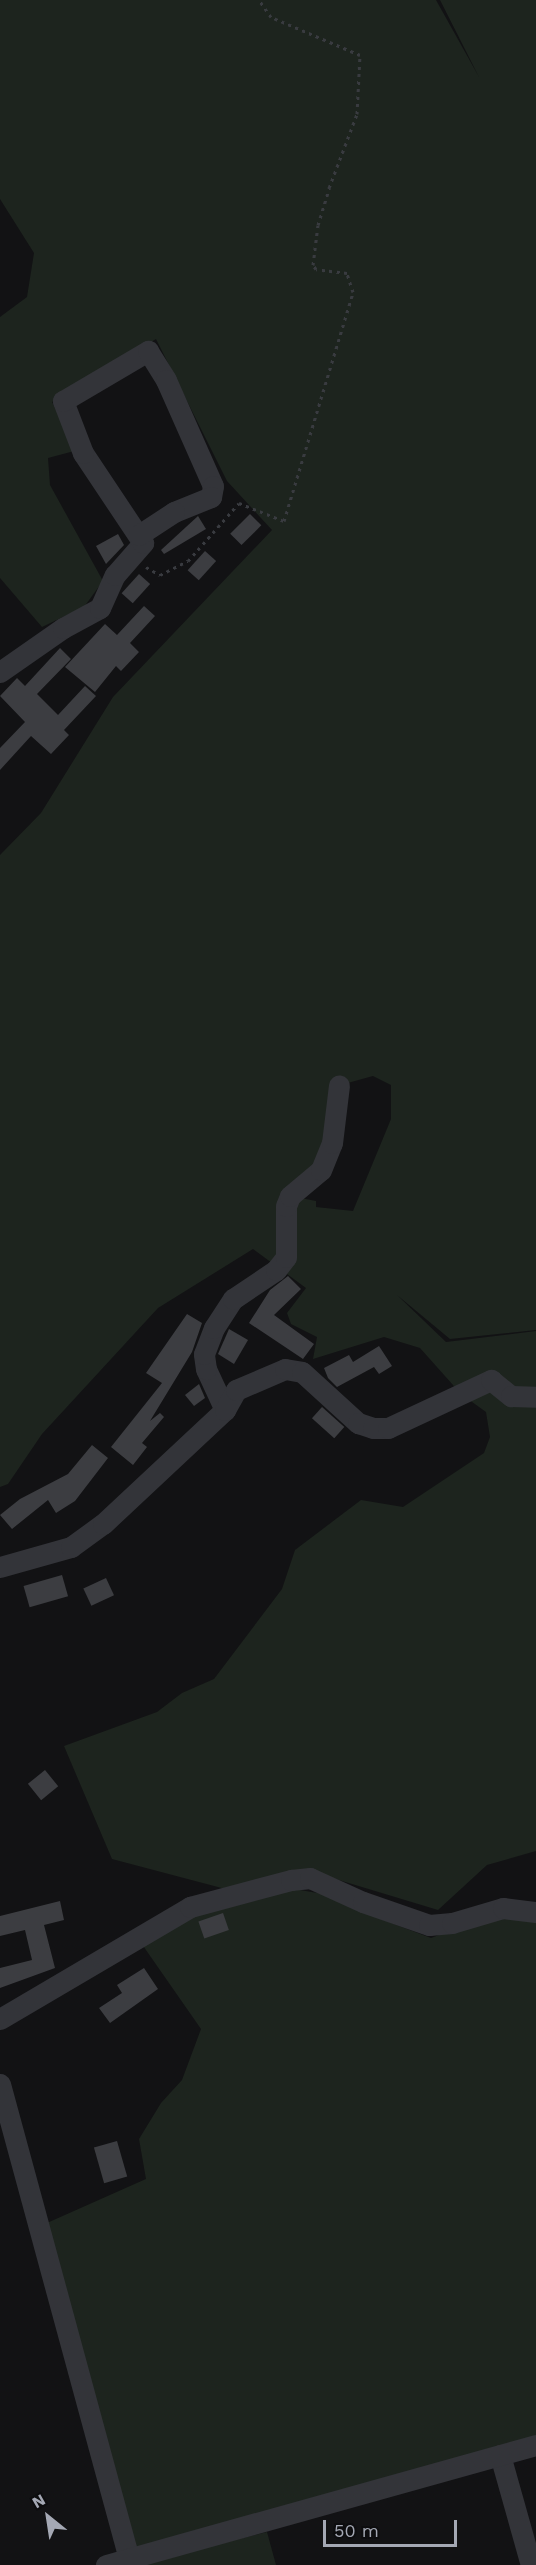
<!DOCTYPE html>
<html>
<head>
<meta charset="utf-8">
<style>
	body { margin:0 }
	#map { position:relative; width:536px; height:2565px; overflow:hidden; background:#121214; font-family:"Work Sans",sans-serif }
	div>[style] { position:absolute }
	.green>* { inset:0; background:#1d241e }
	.building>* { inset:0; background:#3c3d41; transform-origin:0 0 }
	.path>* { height:3px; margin-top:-1.5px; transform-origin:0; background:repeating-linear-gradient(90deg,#393b40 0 3px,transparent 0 7.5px) }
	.minor>* { height:21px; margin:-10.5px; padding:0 10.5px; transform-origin:10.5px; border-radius:10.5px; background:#333439 }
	span { translate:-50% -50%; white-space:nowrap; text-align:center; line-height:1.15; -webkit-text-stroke:4.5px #0d0d0f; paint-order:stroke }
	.north { position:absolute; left:18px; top:2487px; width:60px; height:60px; -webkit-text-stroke:4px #0d0d0f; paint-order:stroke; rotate:330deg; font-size:16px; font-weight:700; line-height:24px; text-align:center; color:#a4a8b4 }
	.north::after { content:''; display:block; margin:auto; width:21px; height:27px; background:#a4a8b4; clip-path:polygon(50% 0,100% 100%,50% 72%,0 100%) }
	.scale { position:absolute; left:323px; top:2520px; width:134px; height:27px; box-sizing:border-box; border:3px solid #a4a8b4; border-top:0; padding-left:8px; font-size:18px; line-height:21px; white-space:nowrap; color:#a4a8b4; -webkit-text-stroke:4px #0d0d0f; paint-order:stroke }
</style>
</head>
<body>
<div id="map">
	<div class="green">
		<div style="clip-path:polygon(evenodd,0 0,436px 0,479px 77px,440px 0,536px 0,536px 1330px,450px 1339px,397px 1295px,446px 1342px,536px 1331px,536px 1851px,487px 1865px,438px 1910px,309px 1871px,233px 1891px,112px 1859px,64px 1746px,157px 1712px,182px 1693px,214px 1679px,282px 1589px,295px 1550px,361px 1500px,403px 1507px,484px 1453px,490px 1437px,486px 1412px,461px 1394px,420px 1348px,384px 1337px,313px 1359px,317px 1337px,291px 1324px,287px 1313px,306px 1288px,253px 1249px,158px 1308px,42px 1434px,8px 1484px,0 1487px,0 855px,41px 813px,113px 697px,272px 530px,227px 481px,156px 339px,52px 402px,78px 450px,48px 458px,50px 485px,103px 581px,84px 607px,42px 627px,0 578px,0 317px,27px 297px,34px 253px,0 199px,0 0,373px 1076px,391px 1085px,391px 1119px,353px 1211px,316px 1207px,316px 1201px,290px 1196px,328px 1154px,344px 1084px,373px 1076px)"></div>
		<div style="clip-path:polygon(294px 1889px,335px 1896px,378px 1918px,431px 1938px,495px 1914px,536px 1911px,536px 2439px,133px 2557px,38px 2227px,146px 2179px,139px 2139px,161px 2103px,182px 2080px,201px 2029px,139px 1940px,196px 1913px)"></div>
		<div style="clip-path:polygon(267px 2532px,276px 2565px,141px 2565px,140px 2564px)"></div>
	</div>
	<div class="building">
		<div style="left:250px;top:514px;width:16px;height:28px;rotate:45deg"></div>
		<div style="clip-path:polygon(198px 516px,206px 529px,164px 554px,161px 550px)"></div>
		<div style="clip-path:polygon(118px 534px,124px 545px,106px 564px,96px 546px)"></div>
		<div style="left:205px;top:551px;width:15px;height:26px;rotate:42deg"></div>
		<div style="left:139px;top:574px;width:15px;height:26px;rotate:42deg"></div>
		<div style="clip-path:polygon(144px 606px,155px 616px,130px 643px,139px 652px,121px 671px,116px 666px,95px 692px,65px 667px,105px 624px,117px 635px)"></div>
		<div style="clip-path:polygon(60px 648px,71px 659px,37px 694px,58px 715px,85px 686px,96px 696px,64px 730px,69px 735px,51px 754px,31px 736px,0 770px,0 748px,25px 722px,0 696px,17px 678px,25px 686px)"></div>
		<div style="clip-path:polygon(288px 1276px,301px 1289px,274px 1315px,314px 1344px,303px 1359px,249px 1323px,270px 1290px)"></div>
		<div style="clip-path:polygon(187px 1314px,202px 1323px,192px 1352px,150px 1421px,160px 1413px,164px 1417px,142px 1443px,147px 1447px,133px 1465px,111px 1447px,162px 1383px,146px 1373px)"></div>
		<div style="clip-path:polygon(229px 1329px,248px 1340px,234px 1364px,218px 1354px)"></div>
		<div style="clip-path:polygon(379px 1346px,392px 1366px,379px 1374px,374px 1367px,337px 1387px,328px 1378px,324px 1368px,349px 1355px,353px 1362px)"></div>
		<div style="clip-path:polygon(199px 1384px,205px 1398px,194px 1406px,185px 1395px)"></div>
		<div style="left:322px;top:1407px;width:30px;height:15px;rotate:42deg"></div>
		<div style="clip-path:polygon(92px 1445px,108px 1458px,75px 1501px,56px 1513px,48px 1500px,12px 1529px,0 1515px,20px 1499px,68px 1474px)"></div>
		<div style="left:62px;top:1575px;width:22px;height:40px;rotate:74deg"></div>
		<div style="left:106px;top:1578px;width:19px;height:25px;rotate:65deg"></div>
		<div style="left:45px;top:1770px;width:21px;height:22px;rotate:51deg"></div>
		<div style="clip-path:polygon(60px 1901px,64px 1920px,44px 1925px,55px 1968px,0 1988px,0 1968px,32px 1960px,25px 1930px,0 1936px,0 1916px)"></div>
		<div style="left:223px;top:1913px;width:18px;height:26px;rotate:71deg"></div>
		<div style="clip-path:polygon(144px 1968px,158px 1989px,110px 2023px,99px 2008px,122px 1993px,117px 1985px)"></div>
		<div style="left:117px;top:2141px;width:37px;height:24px;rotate:74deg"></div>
	</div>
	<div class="path">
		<div style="left:146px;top:567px;width:16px;rotate:30deg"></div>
		<div style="left:160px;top:575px;width:31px;rotate:-27deg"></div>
		<div style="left:188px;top:561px;width:77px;rotate:-48.7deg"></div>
		<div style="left:239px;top:503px;width:48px;rotate:21.8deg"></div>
		<div style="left:284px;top:521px;width:239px;rotate:-73.2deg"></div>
		<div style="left:353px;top:292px;width:20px;rotate:-108deg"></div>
		<div style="left:347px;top:273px;width:31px;rotate:-173deg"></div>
		<div style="left:316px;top:269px;width:5px;rotate:-127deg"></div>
		<div style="left:313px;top:265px;width:40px;rotate:-82.9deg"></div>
		<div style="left:318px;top:225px;width:39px;rotate:-73deg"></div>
		<div style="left:329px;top:188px;width:79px;rotate:-69.3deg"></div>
		<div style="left:357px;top:114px;width:59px;rotate:-87.1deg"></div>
		<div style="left:360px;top:55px;width:97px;rotate:-156.9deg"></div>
		<div style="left:271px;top:17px;width:21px;rotate:-125deg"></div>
	</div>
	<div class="minor">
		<div style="left:0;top:672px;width:77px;rotate:-34.9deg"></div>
		<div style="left:63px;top:628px;width:42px;rotate:-28.4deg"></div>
		<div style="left:100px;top:608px;width:36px;rotate:-66deg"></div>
		<div style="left:115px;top:575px;width:43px;rotate:-48.8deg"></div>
		<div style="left:143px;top:543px;width:108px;rotate:-123.7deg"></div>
		<div style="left:83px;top:453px;width:56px;rotate:-111deg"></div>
		<div style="left:63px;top:401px;width:99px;rotate:-30.5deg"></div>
		<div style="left:148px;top:351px;width:34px;rotate:58deg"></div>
		<div style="left:166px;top:380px;width:116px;rotate:66.1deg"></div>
		<div style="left:213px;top:486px;width:11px;rotate:100deg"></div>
		<div style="left:211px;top:497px;width:40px;rotate:158deg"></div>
		<div style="left:174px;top:512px;width:42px;rotate:146.7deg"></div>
		<div style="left:225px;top:1410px;width:45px;rotate:-114.9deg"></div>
		<div style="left:206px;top:1369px;width:15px;rotate:-98deg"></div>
		<div style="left:204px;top:1354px;width:28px;rotate:-69deg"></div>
		<div style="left:214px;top:1328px;width:35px;rotate:-57deg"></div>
		<div style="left:233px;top:1299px;width:52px;rotate:-34deg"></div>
		<div style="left:276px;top:1270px;width:16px;rotate:-52deg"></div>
		<div style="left:286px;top:1257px;width:51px;rotate:-90deg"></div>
		<div style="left:286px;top:1206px;width:11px;rotate:-68deg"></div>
		<div style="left:290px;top:1196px;width:40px;rotate:-40deg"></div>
		<div style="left:321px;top:1170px;width:29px;rotate:-68deg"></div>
		<div style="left:332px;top:1143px;width:58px;rotate:-83.1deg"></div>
		<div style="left:0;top:1567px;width:74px;rotate:-15.7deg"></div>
		<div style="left:71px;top:1547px;width:39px;rotate:-36deg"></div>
		<div style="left:103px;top:1524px;width:167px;rotate:-43.1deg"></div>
		<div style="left:225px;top:1410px;width:23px;rotate:-61deg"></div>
		<div style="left:236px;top:1390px;width:53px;rotate:-23.2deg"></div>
		<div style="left:285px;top:1369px;width:17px;rotate:10deg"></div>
		<div style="left:302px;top:1372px;width:76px;rotate:42.3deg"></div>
		<div style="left:358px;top:1423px;width:16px;rotate:18deg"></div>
		<div style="left:373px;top:1428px;width:15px"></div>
		<div style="left:388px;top:1428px;width:114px;rotate:-25deg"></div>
		<div style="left:491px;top:1380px;width:26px;rotate:39deg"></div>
		<div style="left:511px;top:1396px;width:25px;rotate:2deg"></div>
		<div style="left:0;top:2019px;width:221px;rotate:-30.5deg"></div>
		<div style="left:190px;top:1907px;width:105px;rotate:-15deg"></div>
		<div style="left:291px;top:1880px;width:19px;rotate:-6deg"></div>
		<div style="left:310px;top:1878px;width:58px;rotate:24.4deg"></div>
		<div style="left:363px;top:1902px;width:70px;rotate:19.2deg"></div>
		<div style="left:429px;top:1925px;width:23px;rotate:-5deg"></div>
		<div style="left:452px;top:1923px;width:53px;rotate:-16.4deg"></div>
		<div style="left:503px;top:1908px;width:33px;rotate:7deg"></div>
		<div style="left:0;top:2084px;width:499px;rotate:74.8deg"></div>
		<div style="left:500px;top:2455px;width:114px;rotate:74.3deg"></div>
		<div style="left:106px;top:2565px;width:446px;rotate:-15.6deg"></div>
	</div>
	<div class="north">N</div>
	<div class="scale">50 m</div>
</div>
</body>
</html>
